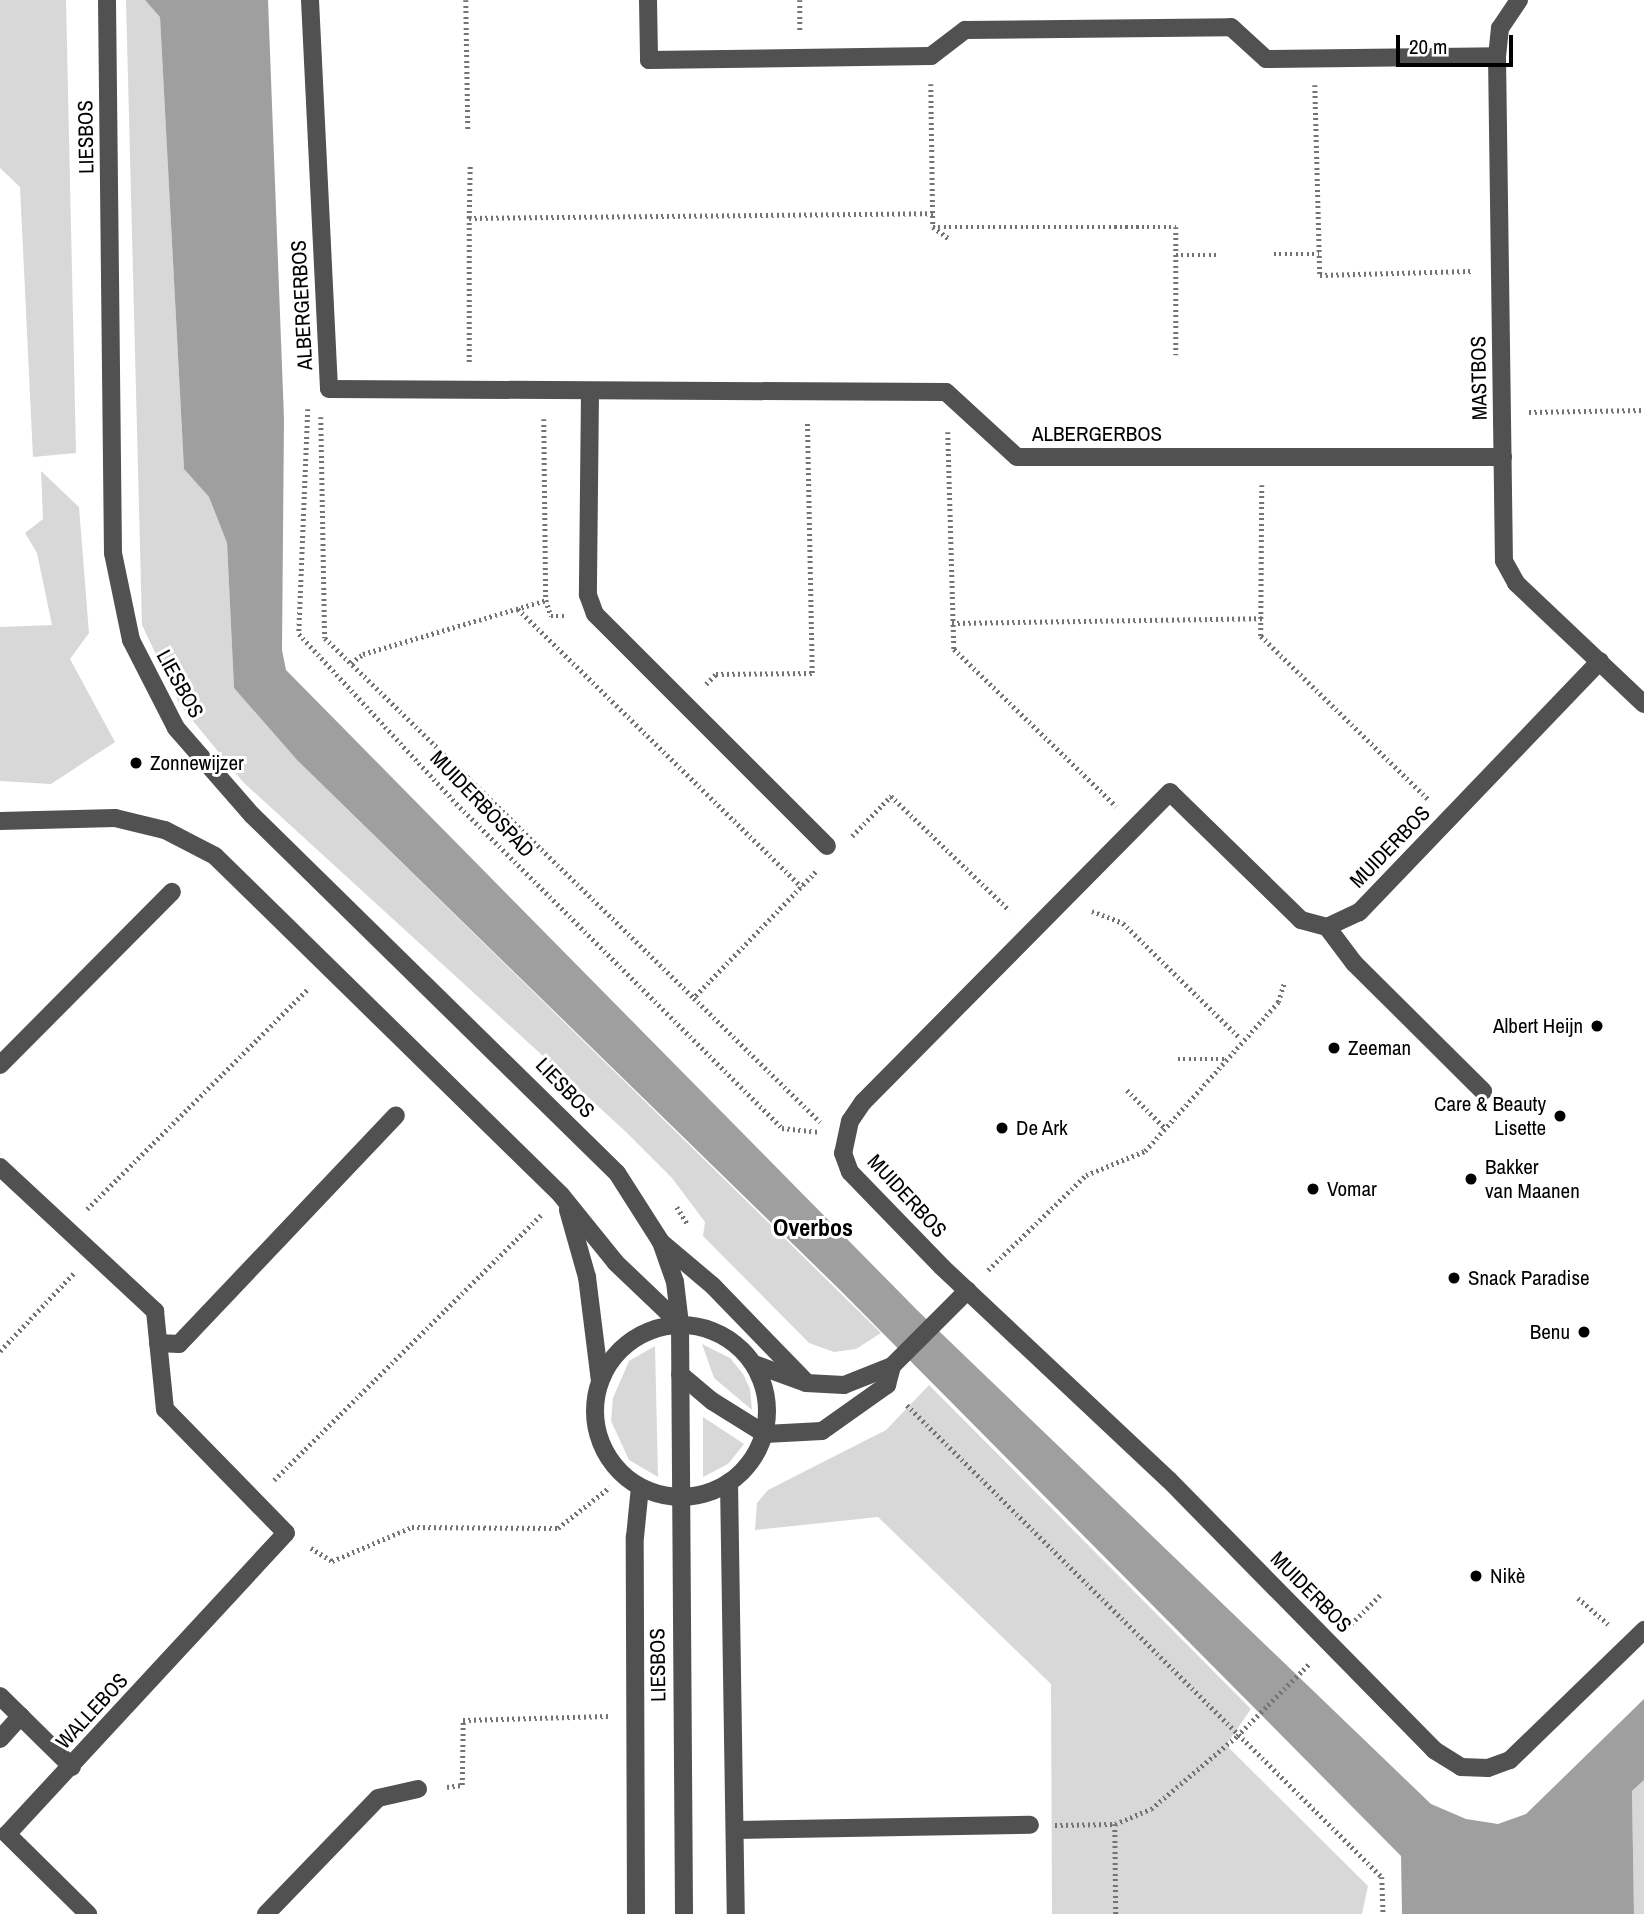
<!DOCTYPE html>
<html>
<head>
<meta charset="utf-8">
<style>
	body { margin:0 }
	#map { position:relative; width:1644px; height:1914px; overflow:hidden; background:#fff; font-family:"Archivo Narrow",sans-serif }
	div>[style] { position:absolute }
	.green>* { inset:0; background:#d8d8d8 }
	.water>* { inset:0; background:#9f9f9f }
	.path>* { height:4.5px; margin-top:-2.25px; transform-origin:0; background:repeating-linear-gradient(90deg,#737373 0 2px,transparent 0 5.5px) }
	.minor>* { height:18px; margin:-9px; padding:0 9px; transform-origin:9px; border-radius:9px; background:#515151 }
	.minor>.ring { margin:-9px; padding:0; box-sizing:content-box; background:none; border:18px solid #515151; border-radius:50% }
	.dots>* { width:19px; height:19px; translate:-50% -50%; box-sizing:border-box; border:4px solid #fff; border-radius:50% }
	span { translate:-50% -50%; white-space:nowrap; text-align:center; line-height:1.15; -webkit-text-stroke:6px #fff; paint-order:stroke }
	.street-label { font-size:21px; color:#000 }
	.poi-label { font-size:21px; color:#000 }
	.left { translate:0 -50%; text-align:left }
	.right { translate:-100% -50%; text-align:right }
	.quarter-label { font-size:24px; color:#000; font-weight:700 }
	.scale { position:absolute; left:1396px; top:35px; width:117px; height:32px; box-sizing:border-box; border:4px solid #000; border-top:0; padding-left:9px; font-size:21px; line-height:24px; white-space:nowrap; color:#000; -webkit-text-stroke:5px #fff; paint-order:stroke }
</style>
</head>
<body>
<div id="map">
	<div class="green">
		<div style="clip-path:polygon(0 0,66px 0,76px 453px,33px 457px,20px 187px,0 168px)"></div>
		<div style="clip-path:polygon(126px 0,145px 0,160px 16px,184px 469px,209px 497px,227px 543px,234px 688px,297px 760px,881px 1333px,856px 1349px,834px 1352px,809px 1343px,703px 1236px,705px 1222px,672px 1178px,625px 1131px,243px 782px,180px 705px,142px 625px)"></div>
		<div style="clip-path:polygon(41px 471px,79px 507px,89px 633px,70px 659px,115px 742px,51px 784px,0 781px,0 627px,52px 625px,37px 553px,25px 533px,43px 519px)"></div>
		<div style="clip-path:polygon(702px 1344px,730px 1358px,743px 1374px,750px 1389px,752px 1410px,714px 1378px)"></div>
		<div style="clip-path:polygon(655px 1346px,658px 1477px,629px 1460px,611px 1421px,613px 1398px,629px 1361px)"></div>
		<div style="clip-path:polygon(929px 1385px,1251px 1709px,1226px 1745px,1368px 1886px,1362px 1914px,1052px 1914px,1051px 1684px,878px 1517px,755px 1530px,757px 1503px,768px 1490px,886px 1430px)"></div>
		<div style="clip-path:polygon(703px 1417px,744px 1444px,728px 1464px,703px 1477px)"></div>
		<div style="clip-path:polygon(1644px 1780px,1644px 1914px,1634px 1914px,1632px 1791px)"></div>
	</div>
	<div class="water">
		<div style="clip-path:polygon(145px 0,268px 0,284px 419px,282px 650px,286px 670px,917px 1310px,1431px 1804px,1466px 1819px,1498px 1824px,1526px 1814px,1644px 1699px,1644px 1780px,1632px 1791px,1634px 1914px,1402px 1914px,1401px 1856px,840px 1290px,297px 760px,234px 688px,227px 543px,209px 497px,184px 469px,160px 17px)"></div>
	</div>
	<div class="path">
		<div style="left:466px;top:0;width:131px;rotate:89.1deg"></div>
		<div style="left:800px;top:0;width:31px;rotate:90deg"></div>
		<div style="left:931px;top:84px;width:143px;rotate:89.2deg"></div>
		<div style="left:933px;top:227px;width:19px;rotate:36deg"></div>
		<div style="left:1315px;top:85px;width:190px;rotate:88.5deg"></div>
		<div style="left:1320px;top:275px;width:151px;rotate:-1.5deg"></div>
		<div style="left:469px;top:218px;width:53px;rotate:-88.9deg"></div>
		<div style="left:933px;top:227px;width:243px"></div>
		<div style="left:1176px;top:227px;width:128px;rotate:90deg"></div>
		<div style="left:1274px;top:254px;width:45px"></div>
		<div style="left:1176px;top:255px;width:43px"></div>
		<div style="left:469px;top:362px;width:144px;rotate:-90deg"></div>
		<div style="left:469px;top:218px;width:464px;rotate:-0.6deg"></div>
		<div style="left:308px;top:409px;width:225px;rotate:92.3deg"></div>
		<div style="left:299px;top:634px;width:236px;rotate:47.1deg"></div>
		<div style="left:460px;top:807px;width:455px;rotate:44.9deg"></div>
		<div style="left:782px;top:1128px;width:37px;rotate:6deg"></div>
		<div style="left:1529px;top:412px;width:115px;rotate:-1deg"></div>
		<div style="left:321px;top:417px;width:221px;rotate:89deg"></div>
		<div style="left:325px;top:638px;width:516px;rotate:44.29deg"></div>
		<div style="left:544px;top:419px;width:181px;rotate:89.4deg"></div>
		<div style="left:948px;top:432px;width:217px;rotate:88.4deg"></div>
		<div style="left:954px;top:649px;width:226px;rotate:44.1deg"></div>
		<div style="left:1262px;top:485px;width:151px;rotate:90.4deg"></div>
		<div style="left:1261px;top:636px;width:233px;rotate:44.3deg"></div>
		<div style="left:518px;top:609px;width:397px;rotate:44.4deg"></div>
		<div style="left:952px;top:623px;width:310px;rotate:-0.9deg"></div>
		<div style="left:351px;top:663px;width:15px;rotate:-37deg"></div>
		<div style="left:363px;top:654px;width:191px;rotate:-16.4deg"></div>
		<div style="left:546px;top:600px;width:17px;rotate:73deg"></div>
		<div style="left:551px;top:616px;width:15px"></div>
		<div style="left:706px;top:684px;width:14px;rotate:-45deg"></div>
		<div style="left:716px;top:674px;width:96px;rotate:-0.6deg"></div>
		<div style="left:812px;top:673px;width:253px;rotate:-91.1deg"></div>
		<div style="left:852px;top:836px;width:56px;rotate:-45.7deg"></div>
		<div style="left:891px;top:796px;width:165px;rotate:44deg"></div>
		<div style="left:816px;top:872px;width:175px;rotate:134.1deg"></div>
		<div style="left:694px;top:998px;width:177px;rotate:44.5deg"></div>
		<div style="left:1092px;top:911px;width:33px;rotate:21deg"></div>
		<div style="left:1123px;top:923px;width:165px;rotate:44.5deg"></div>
		<div style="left:1178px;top:1059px;width:46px"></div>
		<div style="left:1127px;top:1090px;width:54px;rotate:45deg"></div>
		<div style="left:677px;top:1207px;width:19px;rotate:58deg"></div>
		<div style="left:87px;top:1209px;width:313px;rotate:-44.9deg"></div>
		<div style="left:988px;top:1270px;width:136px;rotate:-44.1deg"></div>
		<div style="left:1086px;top:1175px;width:64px;rotate:-22.1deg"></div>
		<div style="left:1145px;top:1151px;width:200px;rotate:-48.2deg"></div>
		<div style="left:1278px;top:1002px;width:19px;rotate:-72deg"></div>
		<div style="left:0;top:1351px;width:108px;rotate:-46.5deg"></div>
		<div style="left:907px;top:1405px;width:670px;rotate:44.82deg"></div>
		<div style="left:1382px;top:1877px;width:37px;rotate:88deg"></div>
		<div style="left:274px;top:1480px;width:376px;rotate:-44.8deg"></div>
		<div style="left:311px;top:1548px;width:25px;rotate:32deg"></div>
		<div style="left:332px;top:1561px;width:87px;rotate:-23deg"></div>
		<div style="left:412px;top:1527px;width:146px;rotate:0.4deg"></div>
		<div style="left:558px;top:1528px;width:66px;rotate:-38.3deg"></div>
		<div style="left:1578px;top:1598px;width:40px;rotate:41deg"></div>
		<div style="left:1351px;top:1624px;width:41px;rotate:-45deg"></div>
		<div style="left:447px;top:1787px;width:15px;rotate:-8deg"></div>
		<div style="left:462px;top:1785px;width:65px;rotate:-89.1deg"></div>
		<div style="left:463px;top:1720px;width:145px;rotate:-1.6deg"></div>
		<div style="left:1115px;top:1824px;width:90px;rotate:89.4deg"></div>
		<div style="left:1055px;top:1825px;width:60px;rotate:-1deg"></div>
		<div style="left:1115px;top:1824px;width:39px;rotate:-23deg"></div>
		<div style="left:1151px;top:1809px;width:113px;rotate:-40.3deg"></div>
		<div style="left:1237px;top:1736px;width:102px;rotate:-45deg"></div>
	</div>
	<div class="minor">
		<div style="left:107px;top:0;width:553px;rotate:89.38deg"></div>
		<div style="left:113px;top:553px;width:89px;rotate:78.3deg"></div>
		<div style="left:131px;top:640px;width:99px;rotate:62.9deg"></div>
		<div style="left:176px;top:728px;width:116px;rotate:48.9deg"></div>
		<div style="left:252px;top:815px;width:511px;rotate:44.45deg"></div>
		<div style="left:617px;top:1173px;width:82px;rotate:57.5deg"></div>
		<div style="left:661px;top:1242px;width:42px;rotate:70.7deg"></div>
		<div style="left:675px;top:1282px;width:42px;rotate:83.2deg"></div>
		<div style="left:680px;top:1324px;width:590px;rotate:89.61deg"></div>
		<div style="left:310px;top:0;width:389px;rotate:87.2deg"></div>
		<div style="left:329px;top:389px;width:617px;rotate:0.28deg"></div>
		<div style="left:946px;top:392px;width:96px;rotate:42.5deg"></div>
		<div style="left:1017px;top:457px;width:486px"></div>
		<div style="left:648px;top:0;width:60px;rotate:89deg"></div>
		<div style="left:649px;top:60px;width:282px;rotate:-0.8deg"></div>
		<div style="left:931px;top:56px;width:43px;rotate:-37.4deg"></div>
		<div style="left:965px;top:30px;width:266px;rotate:-0.6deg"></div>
		<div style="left:1231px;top:27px;width:47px;rotate:42.4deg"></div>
		<div style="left:1266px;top:59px;width:231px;rotate:-0.7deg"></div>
		<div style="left:1519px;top:0;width:34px;rotate:124deg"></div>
		<div style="left:1500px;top:28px;width:28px;rotate:96deg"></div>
		<div style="left:1497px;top:56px;width:505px;rotate:89.21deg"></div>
		<div style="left:1504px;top:561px;width:25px;rotate:61deg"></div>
		<div style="left:1516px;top:583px;width:176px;rotate:43.4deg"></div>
		<div style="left:590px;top:392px;width:203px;rotate:90.6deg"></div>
		<div style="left:588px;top:595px;width:20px;rotate:70deg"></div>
		<div style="left:595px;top:614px;width:328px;rotate:45deg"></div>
		<div style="left:1600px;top:661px;width:348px;rotate:133.8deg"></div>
		<div style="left:1359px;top:912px;width:35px;rotate:155deg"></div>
		<div style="left:1327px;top:927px;width:27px;rotate:-165deg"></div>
		<div style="left:1301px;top:920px;width:183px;rotate:-135.7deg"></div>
		<div style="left:1170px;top:792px;width:436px;rotate:134.7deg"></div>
		<div style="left:863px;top:1102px;width:23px;rotate:124deg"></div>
		<div style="left:850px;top:1121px;width:33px;rotate:102deg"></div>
		<div style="left:843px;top:1153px;width:20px;rotate:70deg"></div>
		<div style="left:850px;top:1172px;width:132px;rotate:45.9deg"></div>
		<div style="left:942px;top:1267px;width:311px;rotate:43.2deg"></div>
		<div style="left:1169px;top:1480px;width:378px;rotate:45.5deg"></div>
		<div style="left:1434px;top:1750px;width:32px;rotate:32deg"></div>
		<div style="left:1461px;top:1767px;width:27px;rotate:2deg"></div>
		<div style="left:1488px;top:1768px;width:23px;rotate:-20deg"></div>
		<div style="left:1510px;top:1760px;width:187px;rotate:-44.1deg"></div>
		<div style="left:0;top:821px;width:115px;rotate:-1.5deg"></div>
		<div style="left:115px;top:818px;width:51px;rotate:13.5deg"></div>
		<div style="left:165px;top:830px;width:56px;rotate:27.5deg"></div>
		<div style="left:215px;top:856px;width:484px;rotate:44.4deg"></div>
		<div style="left:561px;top:1195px;width:87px;rotate:51deg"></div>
		<div style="left:616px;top:1263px;width:88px;rotate:43.6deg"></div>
		<div style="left:1327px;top:927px;width:45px;rotate:53.1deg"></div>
		<div style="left:1354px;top:963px;width:182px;rotate:44.8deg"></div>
		<div style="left:0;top:1065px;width:244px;rotate:-45.2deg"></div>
		<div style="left:0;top:1167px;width:212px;rotate:42.9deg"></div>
		<div style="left:155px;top:1311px;width:99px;rotate:84.2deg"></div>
		<div style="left:165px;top:1409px;width:173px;rotate:45.7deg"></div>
		<div style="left:286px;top:1533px;width:410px;rotate:132.8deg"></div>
		<div style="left:7px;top:1834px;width:114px;rotate:44.6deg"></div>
		<div style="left:568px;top:1210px;width:70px;rotate:74.2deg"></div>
		<div style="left:587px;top:1277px;width:105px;rotate:82.9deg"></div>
		<div style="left:661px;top:1242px;width:68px;rotate:40.2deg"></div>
		<div style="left:713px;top:1286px;width:131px;rotate:45.9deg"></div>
		<div class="ring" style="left:595px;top:1325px;width:154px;height:154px"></div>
		<div style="left:158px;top:1343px;width:21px;rotate:3deg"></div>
		<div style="left:179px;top:1344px;width:315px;rotate:-46.5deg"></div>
		<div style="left:754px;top:1364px;width:55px;rotate:20.1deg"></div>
		<div style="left:806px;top:1383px;width:38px;rotate:3deg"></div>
		<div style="left:844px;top:1385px;width:52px;rotate:-21.6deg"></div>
		<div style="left:892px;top:1366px;width:107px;rotate:-45deg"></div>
		<div style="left:680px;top:1374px;width:42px;rotate:40.2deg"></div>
		<div style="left:712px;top:1401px;width:62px;rotate:31.9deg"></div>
		<div style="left:765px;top:1434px;width:57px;rotate:-3deg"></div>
		<div style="left:822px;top:1431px;width:80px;rotate:-35.3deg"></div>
		<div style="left:887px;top:1385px;width:20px;rotate:-75deg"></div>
		<div style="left:729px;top:1482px;width:432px;rotate:89.1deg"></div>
		<div style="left:0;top:1696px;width:101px;rotate:44.6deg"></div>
		<div style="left:0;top:1739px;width:31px;rotate:-48deg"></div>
		<div style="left:736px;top:1830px;width:294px;rotate:-1deg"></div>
		<div style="left:266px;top:1914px;width:161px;rotate:-46deg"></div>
		<div style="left:378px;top:1798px;width:41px;rotate:-12.7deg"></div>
		<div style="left:636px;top:1914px;width:377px;rotate:-90.2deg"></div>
		<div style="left:635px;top:1537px;width:50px;rotate:-84.3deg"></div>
	</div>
	<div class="dots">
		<div style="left:136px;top:763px;background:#000"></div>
		<div style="left:1597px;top:1026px;background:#000"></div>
		<div style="left:1334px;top:1048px;background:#000"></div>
		<div style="left:1560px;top:1116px;background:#000"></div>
		<div style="left:1002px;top:1128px;background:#000"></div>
		<div style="left:1471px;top:1179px;background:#000"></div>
		<div style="left:1313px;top:1189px;background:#000"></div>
		<div style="left:1454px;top:1278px;background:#000"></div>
		<div style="left:1584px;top:1332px;background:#000"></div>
		<div style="left:1476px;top:1576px;background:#000"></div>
	</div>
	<div class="street-label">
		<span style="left:86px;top:137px;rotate:-91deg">LIESBOS</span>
		<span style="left:302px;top:305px;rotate:-93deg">ALBERGERBOS</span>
		<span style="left:1479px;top:378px;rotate:-91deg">MASTBOS</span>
		<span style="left:1097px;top:434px">ALBERGERBOS</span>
		<span style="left:180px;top:684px;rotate:61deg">LIESBOS</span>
		<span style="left:482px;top:804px;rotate:46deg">MUIDERBOSPAD</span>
		<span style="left:1390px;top:847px;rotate:-46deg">MUIDERBOS</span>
		<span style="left:565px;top:1088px;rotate:46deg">LIESBOS</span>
		<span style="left:907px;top:1196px;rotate:47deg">MUIDERBOS</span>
		<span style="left:1311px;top:1592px;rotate:45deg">MUIDERBOS</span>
		<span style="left:658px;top:1665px;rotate:-91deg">LIESBOS</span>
		<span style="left:92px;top:1711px;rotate:-47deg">WALLEBOS</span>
	</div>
	<div class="poi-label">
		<span class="left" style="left:150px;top:763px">Zonnewijzer</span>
		<span class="right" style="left:1583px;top:1026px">Albert Heijn</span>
		<span class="left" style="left:1348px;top:1048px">Zeeman</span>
		<span class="right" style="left:1546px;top:1116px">Care &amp; Beauty<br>Lisette</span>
		<span class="left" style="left:1016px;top:1128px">De Ark</span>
		<span class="left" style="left:1485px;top:1179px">Bakker<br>van Maanen</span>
		<span class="left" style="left:1327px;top:1189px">Vomar</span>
		<span class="left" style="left:1468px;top:1278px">Snack Paradise</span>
		<span class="right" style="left:1570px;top:1332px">Benu</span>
		<span class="left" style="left:1490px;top:1576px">Nikè</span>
	</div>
	<div class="quarter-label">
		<span style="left:813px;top:1228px">Overbos</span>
	</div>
	<div class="scale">20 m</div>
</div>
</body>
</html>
